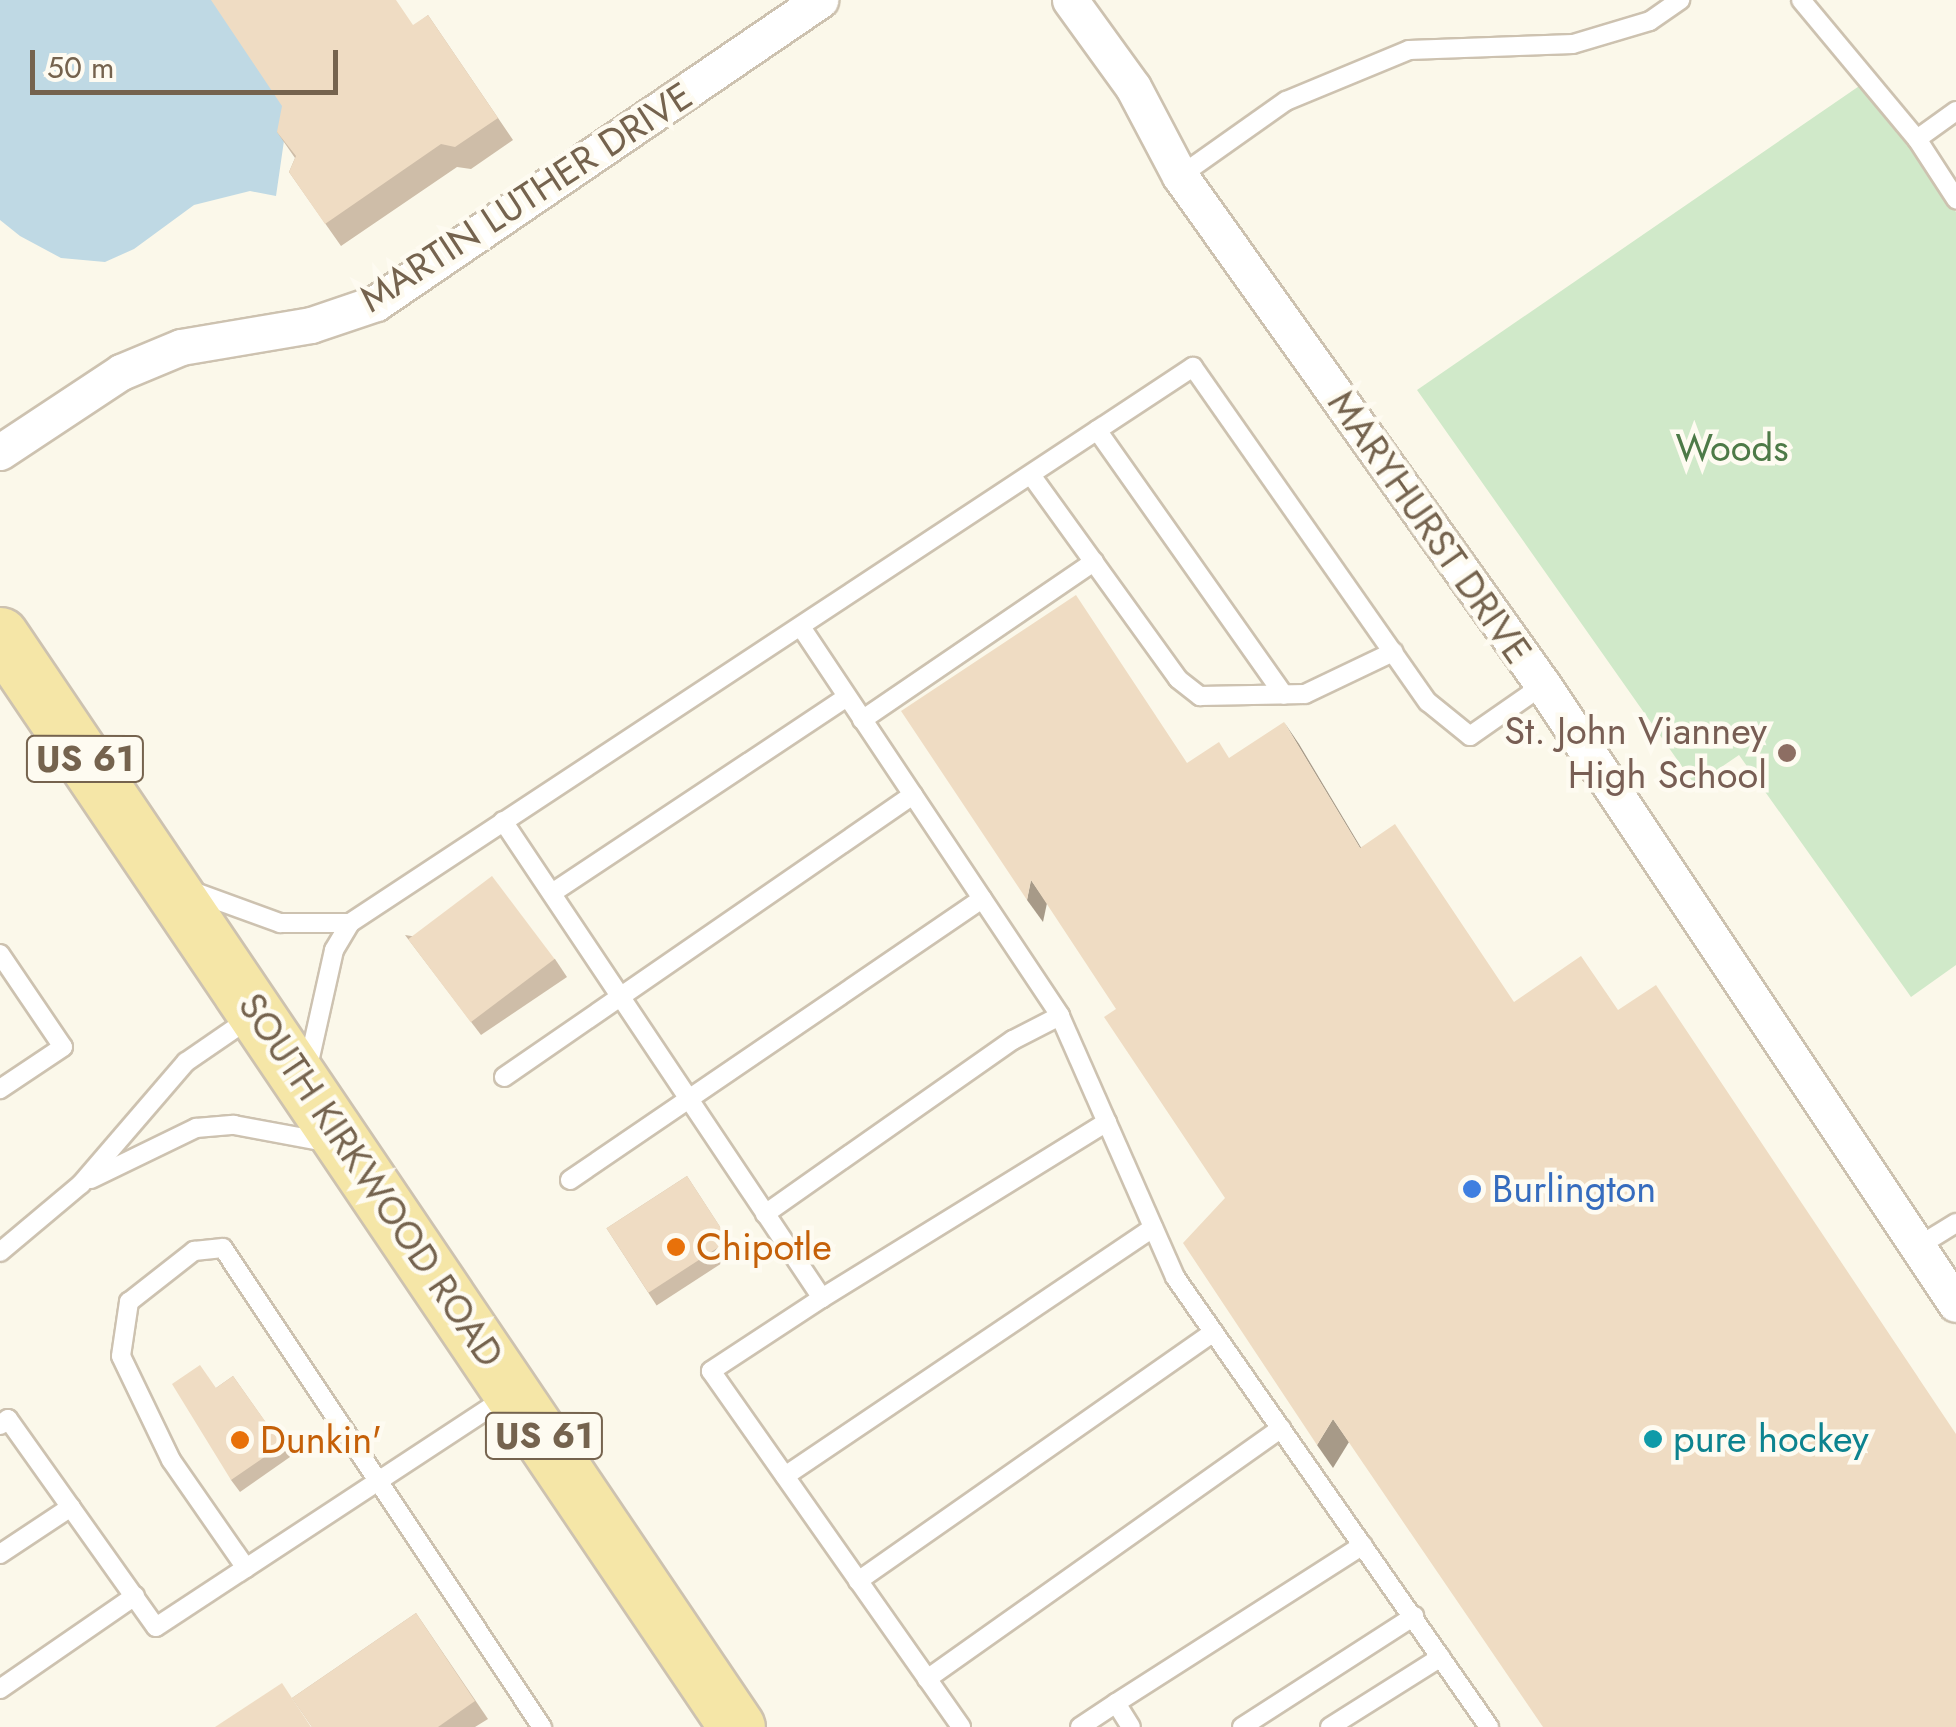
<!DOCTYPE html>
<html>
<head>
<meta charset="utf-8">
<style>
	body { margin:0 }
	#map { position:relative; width:1956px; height:1727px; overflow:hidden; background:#fbf8ea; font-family:Jost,sans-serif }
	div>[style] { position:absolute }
	.green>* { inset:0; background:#d0e9c9 }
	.water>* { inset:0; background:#bfd9e4 }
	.roads { filter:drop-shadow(2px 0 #cdc2b0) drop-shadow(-2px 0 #cdc2b0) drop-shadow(0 2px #cdc2b0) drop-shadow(0 -2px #cdc2b0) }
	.lane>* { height:18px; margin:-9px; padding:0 9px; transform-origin:9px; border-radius:9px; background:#fff }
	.street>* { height:35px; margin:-17.5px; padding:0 17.5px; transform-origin:17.5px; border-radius:17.5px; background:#fff }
	.primary>* { height:55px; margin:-27.5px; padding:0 27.5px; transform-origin:27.5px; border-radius:27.5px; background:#f5e6a7 }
	.wall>* { inset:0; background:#cebda8; transform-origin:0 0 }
	.shaded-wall>* { inset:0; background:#a79a88 }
	.building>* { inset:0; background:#efdcc3; transform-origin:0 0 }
	.dots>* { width:28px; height:28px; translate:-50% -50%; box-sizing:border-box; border:5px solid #fefbf1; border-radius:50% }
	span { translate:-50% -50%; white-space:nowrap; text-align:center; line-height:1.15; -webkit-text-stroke:9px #fefbf1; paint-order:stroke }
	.shield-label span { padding:2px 8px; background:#fefbf1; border:2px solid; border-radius:8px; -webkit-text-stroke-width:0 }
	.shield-label { font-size:35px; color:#75634e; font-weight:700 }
	.street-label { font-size:38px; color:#75634e }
	.park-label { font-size:38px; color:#4d7a47 }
	.education-label { font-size:38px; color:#785e54 }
	.right { translate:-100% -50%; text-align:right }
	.shop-label { font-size:38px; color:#366cbe }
	.left { translate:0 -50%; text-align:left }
	.food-label { font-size:38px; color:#c56008 }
	.culture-label { font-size:38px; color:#0d838f }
	.scale { position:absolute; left:30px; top:50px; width:308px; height:45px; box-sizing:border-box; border:5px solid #75634e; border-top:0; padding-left:12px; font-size:30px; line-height:35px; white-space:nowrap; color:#75634e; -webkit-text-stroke:8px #fefbf1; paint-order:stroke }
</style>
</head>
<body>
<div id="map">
	<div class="green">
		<div style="clip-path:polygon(1868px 80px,1956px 212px,1956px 965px,1911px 997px,1739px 755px,1695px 785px,1417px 390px)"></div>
	</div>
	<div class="water">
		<div style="clip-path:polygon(0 0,212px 0,288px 113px,276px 196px,250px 191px,194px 205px,134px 249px,105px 262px,61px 258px,20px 236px,0 220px)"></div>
	</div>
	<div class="roads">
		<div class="lane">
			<div style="left:1801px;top:0;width:181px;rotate:50.2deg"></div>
			<div style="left:1917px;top:139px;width:72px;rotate:57deg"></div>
			<div style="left:1917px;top:139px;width:48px;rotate:-35.7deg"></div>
			<div style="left:1180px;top:176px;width:130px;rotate:-35.3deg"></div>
			<div style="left:1286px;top:101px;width:133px;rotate:-22.5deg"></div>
			<div style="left:1409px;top:50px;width:164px;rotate:-2.1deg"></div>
			<div style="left:1573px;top:44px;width:80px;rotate:-16.6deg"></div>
			<div style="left:1650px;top:21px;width:37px;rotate:-35deg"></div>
			<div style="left:1097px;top:430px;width:324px;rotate:54.8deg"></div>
			<div style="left:1031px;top:475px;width:251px;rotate:54.2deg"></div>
			<div style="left:1178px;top:679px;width:28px;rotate:38deg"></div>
			<div style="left:1200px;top:696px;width:105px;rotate:-1.1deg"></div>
			<div style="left:1305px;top:694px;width:98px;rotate:-25.5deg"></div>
			<div style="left:801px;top:627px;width:467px;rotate:56.3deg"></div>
			<div style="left:1060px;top:1016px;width:285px;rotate:66.2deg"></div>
			<div style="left:1175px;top:1277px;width:549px;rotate:55.09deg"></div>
			<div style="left:862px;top:720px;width:281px;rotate:-34.3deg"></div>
			<div style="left:503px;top:821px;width:574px;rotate:56.23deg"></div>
			<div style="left:822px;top:1298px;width:133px;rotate:146.7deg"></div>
			<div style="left:711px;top:1371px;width:435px;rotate:54.9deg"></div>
			<div style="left:192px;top:891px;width:94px;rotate:20deg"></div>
			<div style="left:280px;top:923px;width:70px"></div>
			<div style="left:552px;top:893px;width:354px;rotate:-33.6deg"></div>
			<div style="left:0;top:954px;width:112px;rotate:55.9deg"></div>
			<div style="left:63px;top:1047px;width:76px;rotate:146.3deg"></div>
			<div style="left:307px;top:1071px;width:124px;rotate:-77.4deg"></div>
			<div style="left:334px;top:950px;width:31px;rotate:-59deg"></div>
			<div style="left:350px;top:923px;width:1010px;rotate:-33.41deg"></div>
			<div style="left:1193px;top:367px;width:409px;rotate:55deg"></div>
			<div style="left:1428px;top:702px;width:54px;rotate:39deg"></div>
			<div style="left:1470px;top:736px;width:89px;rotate:-34.9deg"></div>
			<div style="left:504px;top:1077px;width:497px;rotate:-34.6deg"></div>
			<div style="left:91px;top:1179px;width:117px;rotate:-25.9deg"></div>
			<div style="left:196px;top:1128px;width:38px;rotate:-5deg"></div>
			<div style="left:234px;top:1125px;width:94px;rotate:10.5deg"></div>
			<div style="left:570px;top:1180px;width:499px;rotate:-34.3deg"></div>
			<div style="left:765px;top:1214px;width:303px;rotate:-35.1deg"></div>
			<div style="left:1013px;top:1040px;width:53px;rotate:-27.1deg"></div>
			<div style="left:1917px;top:1247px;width:46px;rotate:-31.6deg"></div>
			<div style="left:0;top:1252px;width:106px;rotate:-40deg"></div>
			<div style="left:81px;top:1184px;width:161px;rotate:-49.3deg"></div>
			<div style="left:186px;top:1062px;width:78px;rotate:-34.5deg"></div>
			<div style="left:822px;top:1298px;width:335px;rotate:-31.7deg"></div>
			<div style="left:0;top:1425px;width:10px;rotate:-37deg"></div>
			<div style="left:8px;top:1419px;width:255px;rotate:54.6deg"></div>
			<div style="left:156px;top:1627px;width:419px;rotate:-33.3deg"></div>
			<div style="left:785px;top:1476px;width:444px;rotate:-34deg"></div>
			<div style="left:0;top:1554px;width:85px;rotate:-33.5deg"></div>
			<div style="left:246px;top:1568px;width:131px;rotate:-124.8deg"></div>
			<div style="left:171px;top:1460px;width:115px;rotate:-115.7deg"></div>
			<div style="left:121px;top:1356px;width:55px;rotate:-81.6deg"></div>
			<div style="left:129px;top:1302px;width:83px;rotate:-38.1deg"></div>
			<div style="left:194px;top:1251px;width:29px;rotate:-6deg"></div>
			<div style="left:223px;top:1248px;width:576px;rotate:56.34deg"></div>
			<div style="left:858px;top:1581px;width:434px;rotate:-35deg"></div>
			<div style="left:927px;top:1679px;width:434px;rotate:-35.3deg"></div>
			<div style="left:0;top:1689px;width:164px;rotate:-34.6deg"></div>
			<div style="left:1116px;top:1703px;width:293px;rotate:-32.6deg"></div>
			<div style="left:1080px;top:1727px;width:43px;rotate:-33.7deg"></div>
			<div style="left:1116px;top:1703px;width:28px;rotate:58deg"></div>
			<div style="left:1242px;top:1727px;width:205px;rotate:-32.8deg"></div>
			<div style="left:1330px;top:1727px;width:131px;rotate:-32.2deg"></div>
		</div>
		<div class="street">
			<div style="left:1070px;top:0;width:107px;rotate:54.1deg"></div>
			<div style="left:1133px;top:87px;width:101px;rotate:62.2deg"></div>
			<div style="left:1180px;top:176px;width:625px;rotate:54.5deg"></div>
			<div style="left:1543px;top:685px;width:744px;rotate:56.29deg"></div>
			<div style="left:0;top:452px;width:145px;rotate:-33.5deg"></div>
			<div style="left:121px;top:372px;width:65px;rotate:-22.6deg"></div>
			<div style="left:181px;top:347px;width:132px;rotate:-9.6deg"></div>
			<div style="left:311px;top:325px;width:69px;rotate:-18.7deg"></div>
			<div style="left:376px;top:303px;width:538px;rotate:-34.31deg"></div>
		</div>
		<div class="primary">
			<div style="left:0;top:635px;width:1317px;rotate:55.98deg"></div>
		</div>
	</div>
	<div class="wall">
		<div style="clip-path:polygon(428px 15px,513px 140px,471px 169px,457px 167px,341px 246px,289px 172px,295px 158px,277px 132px)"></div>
		<div style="clip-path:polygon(405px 935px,555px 959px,567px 977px,481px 1035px)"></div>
		<div style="left:687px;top:1176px;width:92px;height:96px;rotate:57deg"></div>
		<div style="clip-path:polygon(233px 1376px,290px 1457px,240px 1492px,231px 1480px,216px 1388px)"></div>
		<div style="clip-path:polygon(416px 1613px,488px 1719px,475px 1727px,312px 1727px,292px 1698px)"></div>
	</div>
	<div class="shaded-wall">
		<div style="clip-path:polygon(1284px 722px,1299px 744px,1375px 871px,1360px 848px)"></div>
		<div style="clip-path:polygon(1031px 880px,1047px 903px,1043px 922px,1027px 900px)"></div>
		<div style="clip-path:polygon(1333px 1419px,1349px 1442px,1333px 1468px,1317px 1445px)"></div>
	</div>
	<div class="building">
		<div style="clip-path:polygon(211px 0,396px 0,413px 25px,428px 15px,498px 118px,455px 147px,441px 144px,325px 224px,289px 172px,296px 156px,277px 132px,282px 106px)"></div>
		<div style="clip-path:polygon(1076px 595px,1187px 763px,1219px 742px,1229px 758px,1284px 722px,1360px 848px,1395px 824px,1514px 1002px,1581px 956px,1618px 1010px,1656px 985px,1956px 1434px,1956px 1727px,1543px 1727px,1333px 1419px,1317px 1445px,1183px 1243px,1225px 1198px,1104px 1017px,1116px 1009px,1031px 880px,1027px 900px,901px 711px)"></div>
		<div style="left:492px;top:876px;width:104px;height:105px;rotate:53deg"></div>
		<div style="left:687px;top:1176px;width:77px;height:96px;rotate:57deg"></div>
		<div style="clip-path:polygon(200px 1365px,216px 1388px,233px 1376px,282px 1445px,231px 1480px,172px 1384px)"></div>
		<div style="clip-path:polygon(416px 1613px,475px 1701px,438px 1727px,312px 1727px,292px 1698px)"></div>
		<div style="clip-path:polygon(282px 1683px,311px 1727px,215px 1727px)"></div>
	</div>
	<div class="dots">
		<div style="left:1787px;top:753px;background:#8d6e63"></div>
		<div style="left:1472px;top:1189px;background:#3f7fe0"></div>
		<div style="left:676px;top:1247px;background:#e8710a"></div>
		<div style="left:1653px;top:1439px;background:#0f9aa8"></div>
		<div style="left:240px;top:1440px;background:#e8710a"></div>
	</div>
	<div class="shield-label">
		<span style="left:85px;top:759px">US 61</span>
		<span style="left:544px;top:1436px">US 61</span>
	</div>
	<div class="street-label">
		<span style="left:526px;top:197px;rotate:-33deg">MARTIN LUTHER DRIVE</span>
		<span style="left:1430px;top:527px;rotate:55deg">MARYHURST DRIVE</span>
		<span style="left:371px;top:1180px;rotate:56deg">SOUTH KIRKWOOD ROAD</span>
	</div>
	<div class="park-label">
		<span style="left:1732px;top:448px">Woods</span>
	</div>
	<div class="education-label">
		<span class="right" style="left:1767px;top:753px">St. John Vianney<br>High School</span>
	</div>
	<div class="shop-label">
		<span class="left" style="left:1492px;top:1189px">Burlington</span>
	</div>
	<div class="food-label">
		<span class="left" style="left:696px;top:1247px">Chipotle</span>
		<span class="left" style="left:260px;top:1440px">Dunkin'</span>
	</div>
	<div class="culture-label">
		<span class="left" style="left:1673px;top:1439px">pure hockey</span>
	</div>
	<div class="scale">50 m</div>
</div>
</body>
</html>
